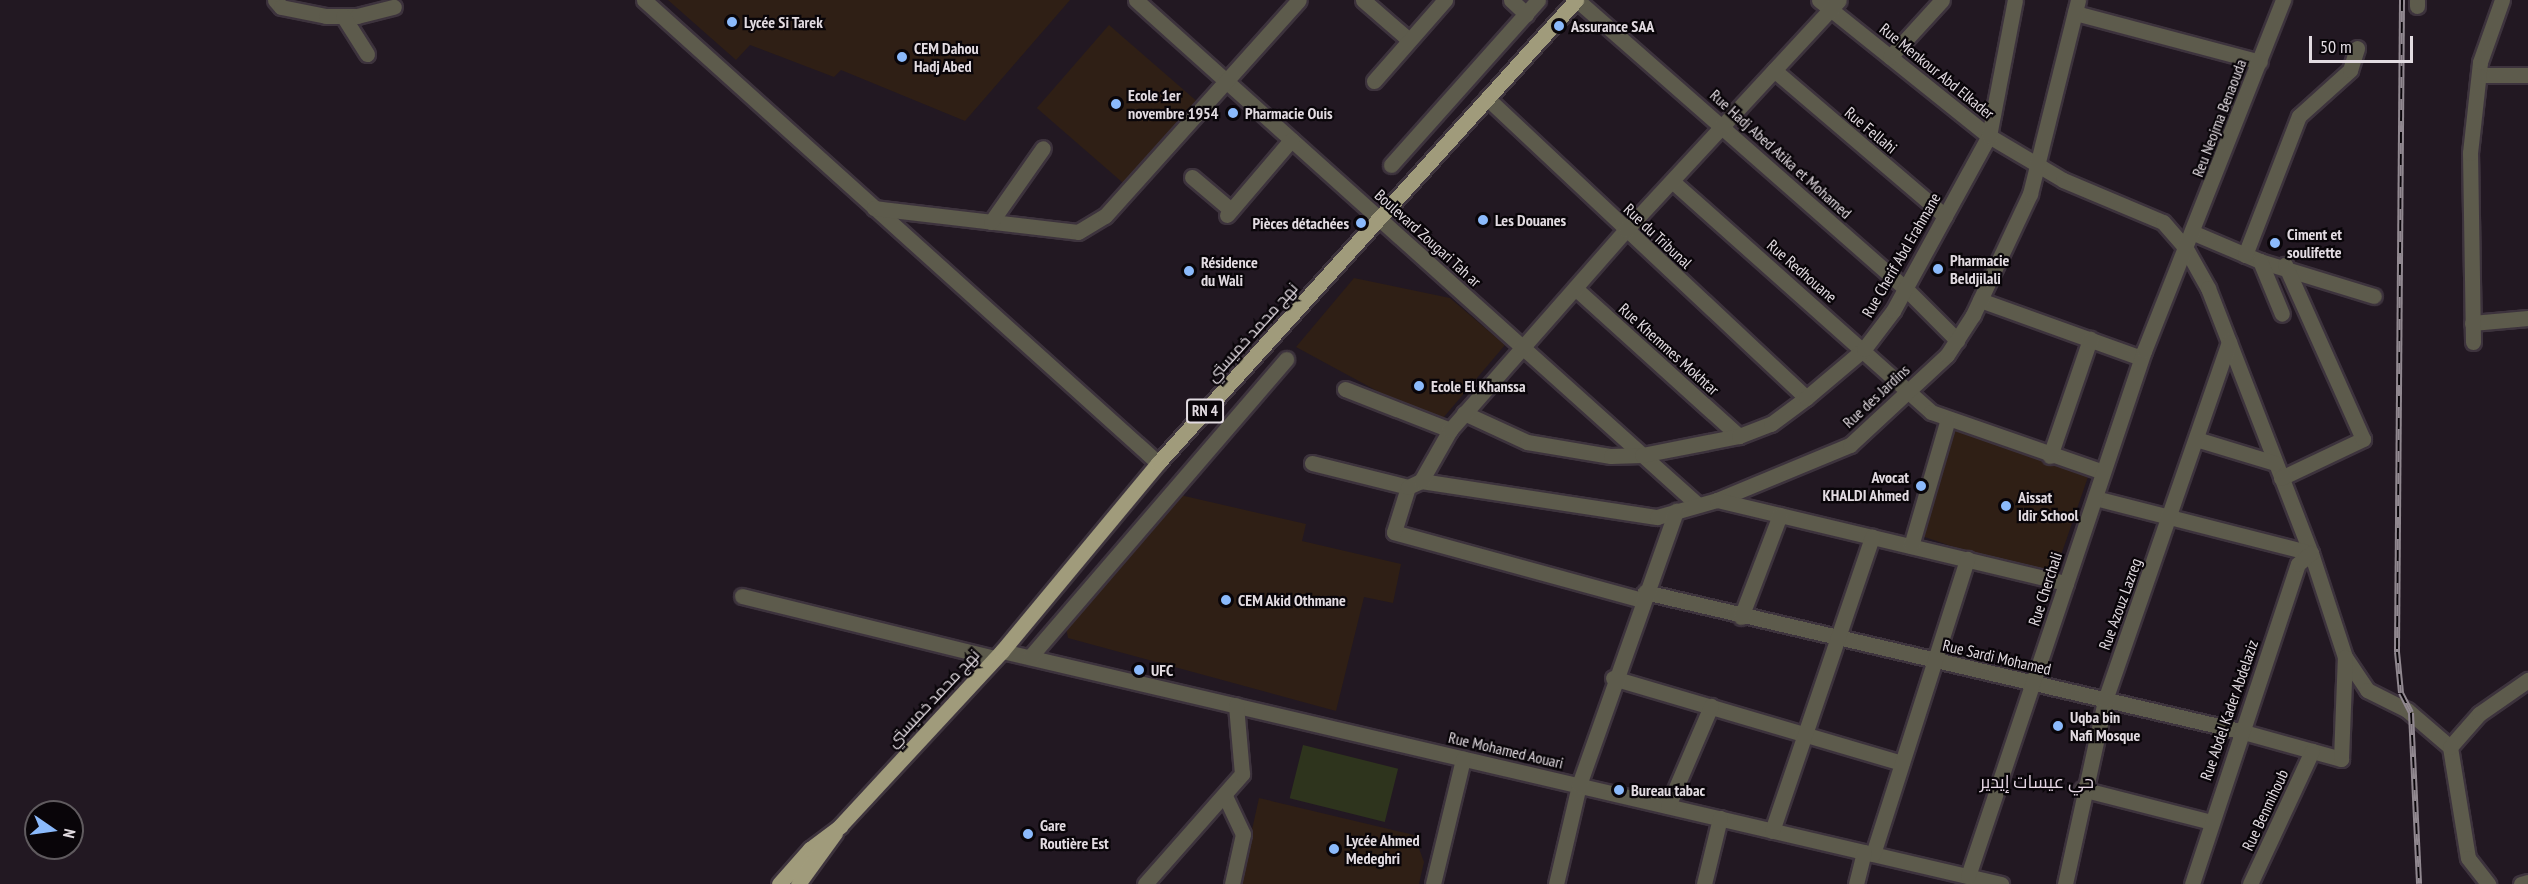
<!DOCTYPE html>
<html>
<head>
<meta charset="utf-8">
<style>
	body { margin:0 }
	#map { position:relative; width:2528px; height:884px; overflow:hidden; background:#221822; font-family:"PT Sans Narrow",Cairo,sans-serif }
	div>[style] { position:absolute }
	.education>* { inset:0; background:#2f1f15; transform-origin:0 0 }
	.green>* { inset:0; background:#2e341d; transform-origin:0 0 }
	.roads { filter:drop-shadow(2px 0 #3d333d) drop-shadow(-2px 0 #3d333d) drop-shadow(0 2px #3d333d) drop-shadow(0 -2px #3d333d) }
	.minor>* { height:15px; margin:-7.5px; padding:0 7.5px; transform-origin:7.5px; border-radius:7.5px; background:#5d5b4c }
	.major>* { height:15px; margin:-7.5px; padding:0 7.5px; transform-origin:7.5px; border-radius:7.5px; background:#a09b7b }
	.rail>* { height:6px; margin-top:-3px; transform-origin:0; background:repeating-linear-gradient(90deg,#090509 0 11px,#918890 0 22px); box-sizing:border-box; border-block:2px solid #918890 }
	.dots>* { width:16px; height:16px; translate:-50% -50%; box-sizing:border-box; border:3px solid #090509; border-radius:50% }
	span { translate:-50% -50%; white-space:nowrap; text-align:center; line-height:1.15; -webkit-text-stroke:4.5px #090509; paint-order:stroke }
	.shield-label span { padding:2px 4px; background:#090509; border:2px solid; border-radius:4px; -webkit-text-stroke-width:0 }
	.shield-label { font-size:15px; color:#e2dbe1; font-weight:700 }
	.poi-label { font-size:16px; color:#e2dbe1; font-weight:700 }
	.left { translate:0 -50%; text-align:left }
	.right { translate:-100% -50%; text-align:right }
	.street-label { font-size:16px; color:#e2dbe1 }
	.neighbourhood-label { font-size:18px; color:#e5d6e4 }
	.north { position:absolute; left:24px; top:800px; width:60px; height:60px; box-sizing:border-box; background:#090509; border:2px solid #605b5f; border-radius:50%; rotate:103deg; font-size:16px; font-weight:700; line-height:24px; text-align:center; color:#e2dbe1 }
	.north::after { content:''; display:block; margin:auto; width:21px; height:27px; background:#8bbafc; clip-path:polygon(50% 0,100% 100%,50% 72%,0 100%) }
	.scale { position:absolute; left:2309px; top:36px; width:104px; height:27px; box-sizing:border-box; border:3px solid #e2dbe1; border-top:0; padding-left:8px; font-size:18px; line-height:21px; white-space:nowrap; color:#e2dbe1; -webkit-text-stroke:4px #090509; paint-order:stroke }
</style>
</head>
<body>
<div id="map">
	<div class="education">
		<div style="clip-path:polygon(668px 0,1070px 0,965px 121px,841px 70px,834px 77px,750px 45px,736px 60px)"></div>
		<div style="left:1109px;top:25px;width:117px;height:110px;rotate:41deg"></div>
		<div style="clip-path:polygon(1354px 278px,1450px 298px,1505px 345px,1438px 424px,1296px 347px)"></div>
		<div style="left:1955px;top:430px;width:141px;height:111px;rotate:19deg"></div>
		<div style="clip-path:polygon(1180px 495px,1306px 524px,1302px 541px,1401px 564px,1393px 603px,1364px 597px,1336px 711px,1068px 638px,1066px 627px)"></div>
		<div style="clip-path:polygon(1259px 798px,1414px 835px,1424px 862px,1419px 884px,1240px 884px)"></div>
	</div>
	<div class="green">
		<div style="left:1303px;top:745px;width:98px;height:55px;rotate:14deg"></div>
	</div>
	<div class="roads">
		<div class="minor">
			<div style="left:275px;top:0;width:9px;rotate:49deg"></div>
			<div style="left:281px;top:7px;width:46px;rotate:11.3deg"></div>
			<div style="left:326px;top:16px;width:31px"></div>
			<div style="left:357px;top:16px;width:38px;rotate:-14deg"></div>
			<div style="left:644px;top:0;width:692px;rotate:42.01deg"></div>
			<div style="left:1136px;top:0;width:754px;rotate:41.94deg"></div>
			<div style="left:1363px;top:0;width:61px;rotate:41deg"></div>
			<div style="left:1511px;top:0;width:21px;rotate:43deg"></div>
			<div style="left:1577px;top:0;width:436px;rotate:41.3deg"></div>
			<div style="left:1905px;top:288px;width:74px;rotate:45deg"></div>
			<div style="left:1819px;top:0;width:218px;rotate:38.7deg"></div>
			<div style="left:1989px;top:136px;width:86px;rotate:30.7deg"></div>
			<div style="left:2063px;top:180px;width:108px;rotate:22.8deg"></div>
			<div style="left:2163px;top:222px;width:33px;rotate:49deg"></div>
			<div style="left:2185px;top:247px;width:47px;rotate:60.7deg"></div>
			<div style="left:2208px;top:288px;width:284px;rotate:68.8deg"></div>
			<div style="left:2311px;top:553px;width:109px;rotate:71.9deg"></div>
			<div style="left:2345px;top:657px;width:40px;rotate:56deg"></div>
			<div style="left:2367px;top:690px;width:45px;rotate:26.6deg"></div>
			<div style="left:2407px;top:710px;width:57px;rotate:40.7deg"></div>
			<div style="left:2450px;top:747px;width:112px;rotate:80.8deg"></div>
			<div style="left:2468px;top:858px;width:33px;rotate:52deg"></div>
			<div style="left:2417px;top:6px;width:6px;rotate:-90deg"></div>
			<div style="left:2075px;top:13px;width:191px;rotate:14.8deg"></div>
			<div style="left:343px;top:16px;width:45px;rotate:57.7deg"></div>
			<div style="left:1890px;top:57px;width:77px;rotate:-47.6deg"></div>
			<div style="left:1774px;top:70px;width:225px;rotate:40.5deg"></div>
			<div style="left:2479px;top:75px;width:49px"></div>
			<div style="left:1374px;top:81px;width:108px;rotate:-48.8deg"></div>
			<div style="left:1487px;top:98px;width:438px;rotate:43.2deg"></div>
			<div style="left:1391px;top:165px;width:221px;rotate:-48.3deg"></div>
			<div style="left:1192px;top:177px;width:51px;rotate:40.2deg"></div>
			<div style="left:1672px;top:181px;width:347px;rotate:41.7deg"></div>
			<div style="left:1931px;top:412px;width:182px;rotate:19.2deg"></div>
			<div style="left:874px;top:208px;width:205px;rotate:6.7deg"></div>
			<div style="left:1078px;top:232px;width:31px;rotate:-31deg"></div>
			<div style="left:1105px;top:216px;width:290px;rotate:-48.1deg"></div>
			<div style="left:1227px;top:215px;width:99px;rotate:-49.5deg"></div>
			<div style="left:991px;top:222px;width:90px;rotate:-54.9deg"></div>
			<div style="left:2194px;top:233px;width:72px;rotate:23deg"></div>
			<div style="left:2260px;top:261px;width:119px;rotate:17.1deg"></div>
			<div style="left:2245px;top:255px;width:149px;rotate:-68.8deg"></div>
			<div style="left:2299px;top:116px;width:69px;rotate:-42deg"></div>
			<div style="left:2350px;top:70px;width:23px;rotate:-72deg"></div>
			<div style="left:2260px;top:261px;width:57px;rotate:67.5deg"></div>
			<div style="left:1575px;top:288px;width:221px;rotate:42.1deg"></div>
			<div style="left:1980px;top:300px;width:171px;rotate:19.8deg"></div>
			<div style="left:2472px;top:323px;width:56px;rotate:-5.1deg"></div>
			<div style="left:2473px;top:342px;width:189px;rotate:-90.9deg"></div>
			<div style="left:2470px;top:153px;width:92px;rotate:-83.7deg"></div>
			<div style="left:2480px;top:62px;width:66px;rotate:-70.5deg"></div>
			<div style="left:1345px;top:389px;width:113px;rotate:21.3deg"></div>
			<div style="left:1464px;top:413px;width:69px;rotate:24.7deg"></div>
			<div style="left:1527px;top:442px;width:85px;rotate:9.5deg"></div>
			<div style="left:1611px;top:456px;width:31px;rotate:-2deg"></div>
			<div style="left:1642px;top:455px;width:99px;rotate:-11.1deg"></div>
			<div style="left:1739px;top:436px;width:34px;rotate:-21deg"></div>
			<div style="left:1771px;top:424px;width:44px;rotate:-36.6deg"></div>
			<div style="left:1806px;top:398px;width:76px;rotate:-40.2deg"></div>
			<div style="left:1864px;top:349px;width:48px;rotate:-52.7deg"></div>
			<div style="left:1893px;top:311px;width:200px;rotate:-61.3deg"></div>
			<div style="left:1989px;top:136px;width:138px;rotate:-79.2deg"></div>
			<div style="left:2196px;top:439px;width:83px;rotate:16.9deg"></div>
			<div style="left:2050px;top:456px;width:124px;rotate:-71.1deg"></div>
			<div style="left:1312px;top:463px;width:99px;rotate:14deg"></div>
			<div style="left:2281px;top:478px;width:91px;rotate:-25.4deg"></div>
			<div style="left:2363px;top:439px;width:191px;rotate:-114.1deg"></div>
			<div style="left:1421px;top:481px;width:239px;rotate:8.7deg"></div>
			<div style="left:1657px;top:517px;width:62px;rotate:-15.8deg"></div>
			<div style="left:1717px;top:500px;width:144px;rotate:-22.5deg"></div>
			<div style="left:1850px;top:445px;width:132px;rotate:-42.9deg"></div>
			<div style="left:1947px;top:355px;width:48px;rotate:-57deg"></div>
			<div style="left:1973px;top:315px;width:134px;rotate:-64.8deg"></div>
			<div style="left:2030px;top:194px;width:200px;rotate:-76.1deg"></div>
			<div style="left:2095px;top:498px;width:223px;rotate:14.3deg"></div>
			<div style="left:1717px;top:500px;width:359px;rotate:13.4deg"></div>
			<div style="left:1911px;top:546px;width:132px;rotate:-73.8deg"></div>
			<div style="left:1645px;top:592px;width:611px;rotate:13.15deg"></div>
			<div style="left:2240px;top:731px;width:105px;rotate:15.5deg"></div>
			<div style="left:2341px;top:759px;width:102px;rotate:-87.8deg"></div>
			<div style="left:742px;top:596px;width:260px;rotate:13.8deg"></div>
			<div style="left:1642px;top:600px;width:257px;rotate:-164.7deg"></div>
			<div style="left:1394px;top:532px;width:47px;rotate:-72.7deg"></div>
			<div style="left:1408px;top:487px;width:14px;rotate:-25deg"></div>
			<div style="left:1421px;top:481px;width:59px;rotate:-60.4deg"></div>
			<div style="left:1450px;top:430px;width:266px;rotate:-48.7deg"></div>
			<div style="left:1626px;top:230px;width:313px;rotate:-47.2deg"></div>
			<div style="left:1741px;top:617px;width:109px;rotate:-69.1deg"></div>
			<div style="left:1002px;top:651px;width:1026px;rotate:13.13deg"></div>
			<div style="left:1030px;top:657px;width:393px;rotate:-49.3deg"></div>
			<div style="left:1613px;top:678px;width:301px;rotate:16.4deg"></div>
			<div style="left:2450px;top:747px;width:44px;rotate:-48.7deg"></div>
			<div style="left:2479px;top:714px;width:60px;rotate:-34.8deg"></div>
			<div style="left:2082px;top:789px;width:133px;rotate:14.3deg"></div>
			<div style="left:1225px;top:796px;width:42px;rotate:64.7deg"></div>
			<div style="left:1243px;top:834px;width:51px;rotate:102.4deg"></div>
			<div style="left:1668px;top:806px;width:109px;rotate:-66.7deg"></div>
			<div style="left:1772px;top:831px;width:311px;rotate:-71.2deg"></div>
			<div style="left:1873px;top:854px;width:310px;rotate:-72.3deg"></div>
			<div style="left:1968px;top:876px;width:554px;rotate:-71.47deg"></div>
			<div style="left:2144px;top:351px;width:378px;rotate:-68.4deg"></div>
			<div style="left:1145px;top:884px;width:147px;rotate:-48.6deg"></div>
			<div style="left:1242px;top:774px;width:69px;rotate:-95deg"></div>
			<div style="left:1433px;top:884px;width:129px;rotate:-76.5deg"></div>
			<div style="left:1556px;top:884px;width:102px;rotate:-76.9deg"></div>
			<div style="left:1579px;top:785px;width:291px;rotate:-70.5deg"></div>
			<div style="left:1704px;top:884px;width:68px;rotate:-76.4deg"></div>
			<div style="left:1856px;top:884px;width:33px;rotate:-76deg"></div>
			<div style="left:2065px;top:884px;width:188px;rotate:-77.7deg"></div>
			<div style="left:2105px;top:700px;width:379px;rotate:-70.9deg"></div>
			<div style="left:2192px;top:884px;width:337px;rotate:-71.7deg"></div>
			<div style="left:2298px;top:564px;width:17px;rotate:-40deg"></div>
			<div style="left:2250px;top:884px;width:147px;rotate:-65deg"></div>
			<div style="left:2521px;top:884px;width:7px;rotate:-16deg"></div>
		</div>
		<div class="major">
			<div style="left:779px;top:884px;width:47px;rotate:-48.5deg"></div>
			<div style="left:810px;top:849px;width:38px;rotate:-37deg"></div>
			<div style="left:840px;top:826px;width:238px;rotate:-47.2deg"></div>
			<div style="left:1002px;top:651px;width:244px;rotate:-50.3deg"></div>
			<div style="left:1158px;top:463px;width:624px;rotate:-47.92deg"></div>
			<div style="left:798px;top:884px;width:63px;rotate:-54deg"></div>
		</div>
	</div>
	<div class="rail">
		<div style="left:2402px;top:0;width:652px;rotate:90.44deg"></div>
		<div style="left:2397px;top:652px;width:41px;rotate:84.4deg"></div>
		<div style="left:2401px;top:693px;width:22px;rotate:63deg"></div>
		<div style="left:2411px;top:713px;width:171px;rotate:87.3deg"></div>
	</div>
	<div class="dots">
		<div style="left:732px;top:22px;background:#8bbafc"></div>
		<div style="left:1559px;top:26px;background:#8bbafc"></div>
		<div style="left:902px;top:57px;background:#8bbafc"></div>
		<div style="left:1116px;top:104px;background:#8bbafc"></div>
		<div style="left:1233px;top:113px;background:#8bbafc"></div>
		<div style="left:1483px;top:220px;background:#8bbafc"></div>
		<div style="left:1361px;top:223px;background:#8bbafc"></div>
		<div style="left:2275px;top:243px;background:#8bbafc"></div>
		<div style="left:1938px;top:269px;background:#8bbafc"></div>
		<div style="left:1189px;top:271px;background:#8bbafc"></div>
		<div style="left:1419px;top:386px;background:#8bbafc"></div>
		<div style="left:1921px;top:486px;background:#8bbafc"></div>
		<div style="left:2006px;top:506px;background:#8bbafc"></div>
		<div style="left:1226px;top:600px;background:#8bbafc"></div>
		<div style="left:1139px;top:670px;background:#8bbafc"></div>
		<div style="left:2058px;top:726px;background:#8bbafc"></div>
		<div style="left:1619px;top:790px;background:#8bbafc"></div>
		<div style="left:1028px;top:834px;background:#8bbafc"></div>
		<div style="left:1334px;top:849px;background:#8bbafc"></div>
	</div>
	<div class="shield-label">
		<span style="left:1205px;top:411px">RN 4</span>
	</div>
	<div class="poi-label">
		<span class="left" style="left:744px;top:22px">Lycée Si Tarek</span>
		<span class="left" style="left:1571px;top:26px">Assurance SAA</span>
		<span class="left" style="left:914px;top:57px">CEM Dahou<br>Hadj Abed</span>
		<span class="left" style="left:1128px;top:104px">Ecole 1er<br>novembre 1954</span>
		<span class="left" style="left:1245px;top:113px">Pharmacie Ouis</span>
		<span class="left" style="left:1495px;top:220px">Les Douanes</span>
		<span class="right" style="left:1349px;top:223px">Pièces détachées</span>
		<span class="left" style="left:2287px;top:243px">Ciment et<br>soulifette</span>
		<span class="left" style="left:1950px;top:269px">Pharmacie<br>Beldjilali</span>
		<span class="left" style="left:1201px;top:271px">Résidence<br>du Wali</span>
		<span class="left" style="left:1431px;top:386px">Ecole El Khanssa</span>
		<span class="right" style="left:1909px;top:486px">Avocat<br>KHALDI Ahmed</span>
		<span class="left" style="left:2018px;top:506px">Aissat<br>Idir School</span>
		<span class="left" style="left:1238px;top:600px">CEM Akid Othmane</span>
		<span class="left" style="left:1151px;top:670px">UFC</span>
		<span class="left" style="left:2070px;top:726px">Uqba bin<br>Nafi Mosque</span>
		<span class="left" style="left:1631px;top:790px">Bureau tabac</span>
		<span class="left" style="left:1040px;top:834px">Gare<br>Routière Est</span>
		<span class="left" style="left:1346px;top:849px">Lycée Ahmed<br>Medeghri</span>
	</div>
	<div class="street-label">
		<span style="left:1937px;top:71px;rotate:39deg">Rue Menkour Abd Elkader</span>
		<span style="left:2219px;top:118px;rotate:-69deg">Reu Neojma Benaouda</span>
		<span style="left:1871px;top:130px;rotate:40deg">Rue Fellahi</span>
		<span style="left:1781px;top:154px;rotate:42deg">Rue Hadj Abed Atika et Mohamed</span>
		<span style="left:1658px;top:236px;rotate:43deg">Rue du Tribunal</span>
		<span style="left:1428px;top:238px;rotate:42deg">Boulevard Zougari Tah ar</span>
		<span style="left:1901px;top:255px;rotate:-60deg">Rue Cherif Abd Erahmane</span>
		<span style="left:1802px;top:271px;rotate:41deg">Rue Redhouane</span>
		<span style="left:1252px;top:332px;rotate:-48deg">نهج محمد خميستي</span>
		<span style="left:1669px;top:349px;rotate:42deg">Rue Khemmes Mokhtar</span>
		<span style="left:1876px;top:396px;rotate:-43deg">Rue des Jardins</span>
		<span style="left:2045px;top:589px;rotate:-72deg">Rue Cherchali</span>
		<span style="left:2120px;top:604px;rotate:-70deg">Rue Azouz Lazreg</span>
		<span style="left:1997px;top:657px;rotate:13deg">Rue Sardi Mohamed</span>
		<span style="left:933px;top:698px;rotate:-47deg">نهج محمد خميستي</span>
		<span style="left:2229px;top:710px;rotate:-71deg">Rue Abdel Kader Abdelaziz</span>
		<span style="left:1506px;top:750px;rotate:13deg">Rue Mohamed Aouari</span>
		<span style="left:2265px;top:810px;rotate:-65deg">Rue Benmihoub</span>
	</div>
	<div class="neighbourhood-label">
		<span style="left:2037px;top:782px">حي عيسات إيدير</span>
	</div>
	<div class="north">N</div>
	<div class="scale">50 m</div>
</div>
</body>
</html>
